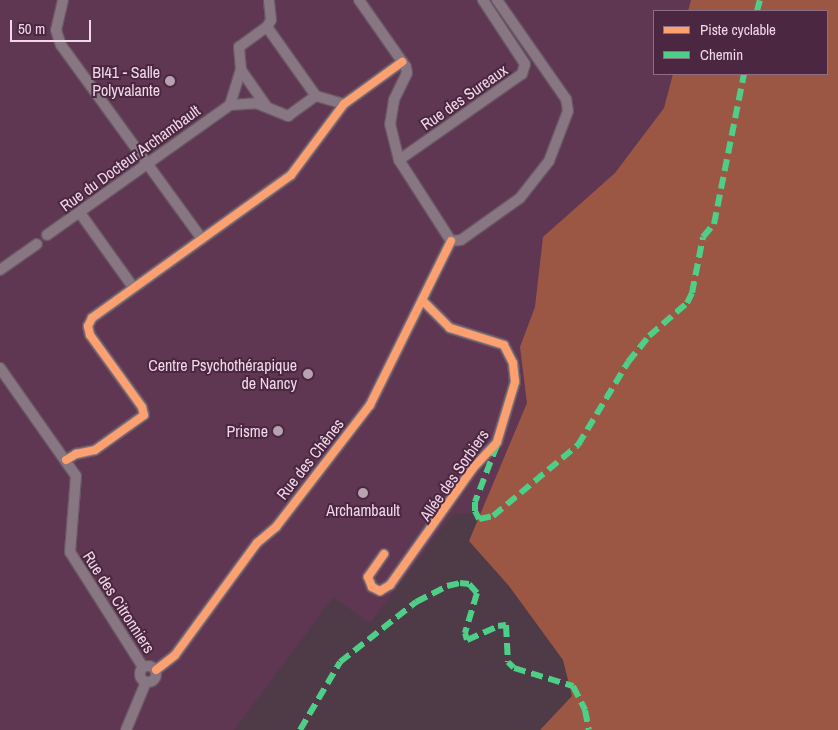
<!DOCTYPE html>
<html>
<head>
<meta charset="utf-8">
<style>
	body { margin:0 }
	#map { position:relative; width:838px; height:730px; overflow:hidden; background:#4f3a48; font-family:"Archivo Narrow",sans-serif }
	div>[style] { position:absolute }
	.built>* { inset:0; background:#603753 }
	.forest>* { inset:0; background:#9c5744 }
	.roads { filter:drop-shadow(1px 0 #695763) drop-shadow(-1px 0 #695763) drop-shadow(0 1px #695763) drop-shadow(0 -1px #695763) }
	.street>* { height:10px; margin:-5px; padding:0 5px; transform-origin:5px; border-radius:5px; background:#887783 }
	.street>.ring { margin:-5px; padding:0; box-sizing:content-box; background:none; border:10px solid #887783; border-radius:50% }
	.quiet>* { height:6px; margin-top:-3px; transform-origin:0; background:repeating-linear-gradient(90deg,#4dcf88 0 12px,transparent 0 18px) }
	.cycleway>* { height:8px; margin:-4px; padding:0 4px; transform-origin:4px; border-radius:4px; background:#fca06f }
	.dots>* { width:14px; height:14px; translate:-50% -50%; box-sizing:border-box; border:2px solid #4c2741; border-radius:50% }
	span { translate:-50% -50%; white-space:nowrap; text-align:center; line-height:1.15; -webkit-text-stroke:4px #4c2741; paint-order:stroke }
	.poi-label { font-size:16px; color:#f0d8e8 }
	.right { translate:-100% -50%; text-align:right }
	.street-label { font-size:16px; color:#f0d8e8 }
	.legend { position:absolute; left:653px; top:10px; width:175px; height:65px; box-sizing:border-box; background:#4c2741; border:1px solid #8e6e84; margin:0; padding:6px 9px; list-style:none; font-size:15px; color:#f0d8e8 }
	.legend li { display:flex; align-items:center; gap:10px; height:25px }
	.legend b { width:25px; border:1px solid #8e6e84 }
	.scale { position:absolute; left:10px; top:20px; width:81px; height:22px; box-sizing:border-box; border:2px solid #f0d8e8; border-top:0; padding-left:6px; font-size:15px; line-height:18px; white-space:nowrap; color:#f0d8e8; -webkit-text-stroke:4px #4c2741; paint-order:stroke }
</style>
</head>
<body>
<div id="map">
	<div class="built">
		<div style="clip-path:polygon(0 0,763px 0,760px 11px,654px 11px,654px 74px,744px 74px,491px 512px,453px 514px,370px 623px,333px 597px,234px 730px,0 730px)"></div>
	</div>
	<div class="forest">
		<div style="clip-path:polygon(691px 0,838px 0,838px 730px,540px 730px,572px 696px,563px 660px,509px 586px,469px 541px,527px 403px,520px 347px,535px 307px,543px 237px,615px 173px,664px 108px,673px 74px,827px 74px,827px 11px,688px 11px)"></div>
	</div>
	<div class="roads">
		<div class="street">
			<div style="left:63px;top:0;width:31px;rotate:103deg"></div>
			<div style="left:56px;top:30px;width:16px;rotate:72deg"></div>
			<div style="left:61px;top:45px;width:240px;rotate:54deg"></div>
			<div style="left:359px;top:0;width:82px;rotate:55deg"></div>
			<div style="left:406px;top:67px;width:6px;rotate:81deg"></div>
			<div style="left:407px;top:73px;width:30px;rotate:116deg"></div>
			<div style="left:394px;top:100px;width:24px;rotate:99deg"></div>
			<div style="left:390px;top:124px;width:37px;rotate:76deg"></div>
			<div style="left:399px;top:160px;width:96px;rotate:57.3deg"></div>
			<div style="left:267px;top:27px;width:8px;rotate:-60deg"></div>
			<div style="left:271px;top:20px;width:20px;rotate:-96deg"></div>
			<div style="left:241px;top:70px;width:45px;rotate:54.9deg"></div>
			<div style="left:230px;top:105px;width:37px;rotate:-73deg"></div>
			<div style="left:241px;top:70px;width:23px;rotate:-95deg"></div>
			<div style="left:239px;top:47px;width:34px;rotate:-36deg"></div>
			<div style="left:267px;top:27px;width:85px;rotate:54.6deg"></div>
			<div style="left:316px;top:96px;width:29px;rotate:16deg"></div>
			<div style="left:230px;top:105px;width:26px;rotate:-4deg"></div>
			<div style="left:256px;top:103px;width:35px;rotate:22deg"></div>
			<div style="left:288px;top:116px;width:34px;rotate:-36deg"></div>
			<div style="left:399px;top:160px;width:150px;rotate:-35deg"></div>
			<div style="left:522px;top:74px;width:10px;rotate:-73deg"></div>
			<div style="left:525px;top:64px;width:77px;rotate:-123.3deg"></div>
			<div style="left:80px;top:213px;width:91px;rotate:54.4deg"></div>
			<div style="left:47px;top:235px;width:224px;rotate:-35.4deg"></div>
			<div style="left:451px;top:241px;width:10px;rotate:-6deg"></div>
			<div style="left:461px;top:240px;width:72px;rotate:-35.4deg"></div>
			<div style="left:520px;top:198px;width:47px;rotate:-51.9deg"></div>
			<div style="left:549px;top:161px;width:53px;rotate:-69.2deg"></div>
			<div style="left:568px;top:111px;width:12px;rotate:-99deg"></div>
			<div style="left:566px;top:99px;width:121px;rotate:-124.9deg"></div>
			<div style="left:0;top:270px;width:45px;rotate:-35.1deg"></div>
			<div style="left:0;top:368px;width:132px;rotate:54.9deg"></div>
			<div style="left:76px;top:476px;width:76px;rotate:94.5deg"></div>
			<div style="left:70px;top:552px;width:136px;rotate:57.6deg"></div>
			<div style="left:66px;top:460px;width:12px;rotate:-31deg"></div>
			<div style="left:76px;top:454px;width:19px;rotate:-12deg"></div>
			<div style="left:95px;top:450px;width:60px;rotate:-35.5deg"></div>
			<div style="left:144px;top:415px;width:8px;rotate:-104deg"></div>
			<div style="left:142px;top:407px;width:89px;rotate:-125.8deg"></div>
			<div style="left:90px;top:335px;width:9px;rotate:-103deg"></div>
			<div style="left:88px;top:326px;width:9px;rotate:-63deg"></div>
			<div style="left:92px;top:318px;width:245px;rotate:-35.7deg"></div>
			<div style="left:291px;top:175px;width:89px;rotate:-53.3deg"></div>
			<div style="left:344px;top:104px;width:72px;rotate:-35.9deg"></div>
			<div style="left:384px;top:554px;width:28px;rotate:125deg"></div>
			<div style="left:368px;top:577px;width:11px;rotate:68deg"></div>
			<div style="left:372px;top:587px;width:9px;rotate:27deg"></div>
			<div style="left:380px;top:591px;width:12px;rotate:-31deg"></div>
			<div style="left:390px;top:585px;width:143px;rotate:-54.6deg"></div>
			<div style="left:473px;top:468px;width:35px;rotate:-47deg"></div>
			<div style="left:497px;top:442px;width:63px;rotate:-73.3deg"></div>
			<div style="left:515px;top:382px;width:19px;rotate:-96deg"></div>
			<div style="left:513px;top:363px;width:20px;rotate:-117deg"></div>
			<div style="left:504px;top:345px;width:57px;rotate:-162.5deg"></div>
			<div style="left:450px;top:328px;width:38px;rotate:-135deg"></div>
			<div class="ring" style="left:140px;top:666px;width:6px;height:6px"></div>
			<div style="left:156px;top:670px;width:24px;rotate:-38deg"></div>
			<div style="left:175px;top:655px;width:139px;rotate:-53.8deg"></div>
			<div style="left:257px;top:543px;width:25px;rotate:-40deg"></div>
			<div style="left:276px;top:527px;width:154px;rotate:-52.4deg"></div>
			<div style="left:370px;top:405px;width:183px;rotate:-63.7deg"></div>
			<div style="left:126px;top:730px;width:52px;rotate:-67.4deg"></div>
		</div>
	</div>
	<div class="quiet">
		<div style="left:757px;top:11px;width:11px;rotate:-75deg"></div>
		<div style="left:497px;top:445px;width:61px;rotate:111.1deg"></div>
		<div style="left:475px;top:502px;width:9px;rotate:90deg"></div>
		<div style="left:475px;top:511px;width:9px;rotate:63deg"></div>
		<div style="left:479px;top:519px;width:14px;rotate:-12deg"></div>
		<div style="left:493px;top:516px;width:111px;rotate:-39.9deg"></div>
		<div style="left:578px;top:445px;width:97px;rotate:-58.9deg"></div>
		<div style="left:628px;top:362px;width:33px;rotate:-51deg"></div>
		<div style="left:649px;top:336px;width:50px;rotate:-41deg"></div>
		<div style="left:687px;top:303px;width:11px;rotate:-63deg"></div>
		<div style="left:692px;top:293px;width:57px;rotate:-78.9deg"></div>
		<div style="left:703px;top:237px;width:17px;rotate:-50deg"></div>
		<div style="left:714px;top:224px;width:153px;rotate:-78.7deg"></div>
		<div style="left:300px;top:730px;width:79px;rotate:-59.5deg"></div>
		<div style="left:340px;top:662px;width:97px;rotate:-38.3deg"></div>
		<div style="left:416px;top:602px;width:35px;rotate:-27deg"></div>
		<div style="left:447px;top:586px;width:13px;rotate:-13deg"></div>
		<div style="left:460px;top:583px;width:9px;rotate:6deg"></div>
		<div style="left:469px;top:584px;width:12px;rotate:48deg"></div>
		<div style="left:477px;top:593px;width:42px;rotate:106.7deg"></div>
		<div style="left:465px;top:633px;width:7px;rotate:74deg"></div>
		<div style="left:467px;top:640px;width:34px;rotate:-24deg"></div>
		<div style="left:498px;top:626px;width:8px;rotate:-7deg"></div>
		<div style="left:506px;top:625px;width:37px;rotate:87deg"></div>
		<div style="left:508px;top:662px;width:8px;rotate:45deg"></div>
		<div style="left:514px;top:668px;width:62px;rotate:17deg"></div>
		<div style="left:573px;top:686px;width:27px;rotate:63deg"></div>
		<div style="left:585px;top:710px;width:20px;rotate:79deg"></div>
	</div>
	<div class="cycleway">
		<div style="left:66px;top:460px;width:12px;rotate:-31deg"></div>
		<div style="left:76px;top:454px;width:19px;rotate:-12deg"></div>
		<div style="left:95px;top:450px;width:60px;rotate:-35.5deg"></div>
		<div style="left:144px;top:415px;width:8px;rotate:-104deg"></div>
		<div style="left:142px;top:407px;width:89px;rotate:-125.8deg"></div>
		<div style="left:90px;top:335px;width:9px;rotate:-103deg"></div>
		<div style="left:88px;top:326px;width:9px;rotate:-63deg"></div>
		<div style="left:92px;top:318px;width:245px;rotate:-35.7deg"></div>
		<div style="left:291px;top:175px;width:89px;rotate:-53.3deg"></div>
		<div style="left:344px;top:104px;width:72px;rotate:-35.9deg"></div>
		<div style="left:384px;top:554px;width:28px;rotate:125deg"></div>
		<div style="left:368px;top:577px;width:11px;rotate:68deg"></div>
		<div style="left:372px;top:587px;width:9px;rotate:27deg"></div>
		<div style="left:380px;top:591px;width:12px;rotate:-31deg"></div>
		<div style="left:390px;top:585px;width:143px;rotate:-54.6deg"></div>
		<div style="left:473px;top:468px;width:35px;rotate:-47deg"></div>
		<div style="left:497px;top:442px;width:63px;rotate:-73.3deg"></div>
		<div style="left:515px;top:382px;width:19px;rotate:-96deg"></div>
		<div style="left:513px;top:363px;width:20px;rotate:-117deg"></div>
		<div style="left:504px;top:345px;width:57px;rotate:-162.5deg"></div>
		<div style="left:450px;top:328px;width:38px;rotate:-135deg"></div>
		<div style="left:156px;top:670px;width:24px;rotate:-38deg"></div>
		<div style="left:175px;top:655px;width:139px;rotate:-53.8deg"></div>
		<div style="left:257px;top:543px;width:25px;rotate:-40deg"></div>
		<div style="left:276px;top:527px;width:154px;rotate:-52.4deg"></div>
		<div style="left:370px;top:405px;width:183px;rotate:-63.7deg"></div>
	</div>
	<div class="dots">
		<div style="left:170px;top:81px;background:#b8a1b0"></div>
		<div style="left:308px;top:374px;background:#b8a1b0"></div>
		<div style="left:278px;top:431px;background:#b8a1b0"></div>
		<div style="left:363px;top:493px;background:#b8a1b0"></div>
	</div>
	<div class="poi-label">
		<span class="right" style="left:160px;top:81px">BI41 - Salle<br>Polyvalante</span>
		<span class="right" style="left:297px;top:374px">Centre Psychothérapique<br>de Nancy</span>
		<span class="right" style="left:268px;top:431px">Prisme</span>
		<span style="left:363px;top:510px">Archambault</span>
	</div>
	<div class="street-label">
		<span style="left:464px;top:97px;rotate:-35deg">Rue des Sureaux</span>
		<span style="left:130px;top:158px;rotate:-36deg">Rue du Docteur Archambault</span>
		<span style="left:310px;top:459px;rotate:-52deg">Rue des Chênes</span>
		<span style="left:454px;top:475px;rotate:-55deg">Allée des Sorbiers</span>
		<span style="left:119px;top:602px;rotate:57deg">Rue des Citronniers</span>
	</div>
	<ul class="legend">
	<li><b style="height:6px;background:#fca06f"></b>Piste cyclable</li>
	<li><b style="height:6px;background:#4dcf88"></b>Chemin</li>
	</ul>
	<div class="scale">50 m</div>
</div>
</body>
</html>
